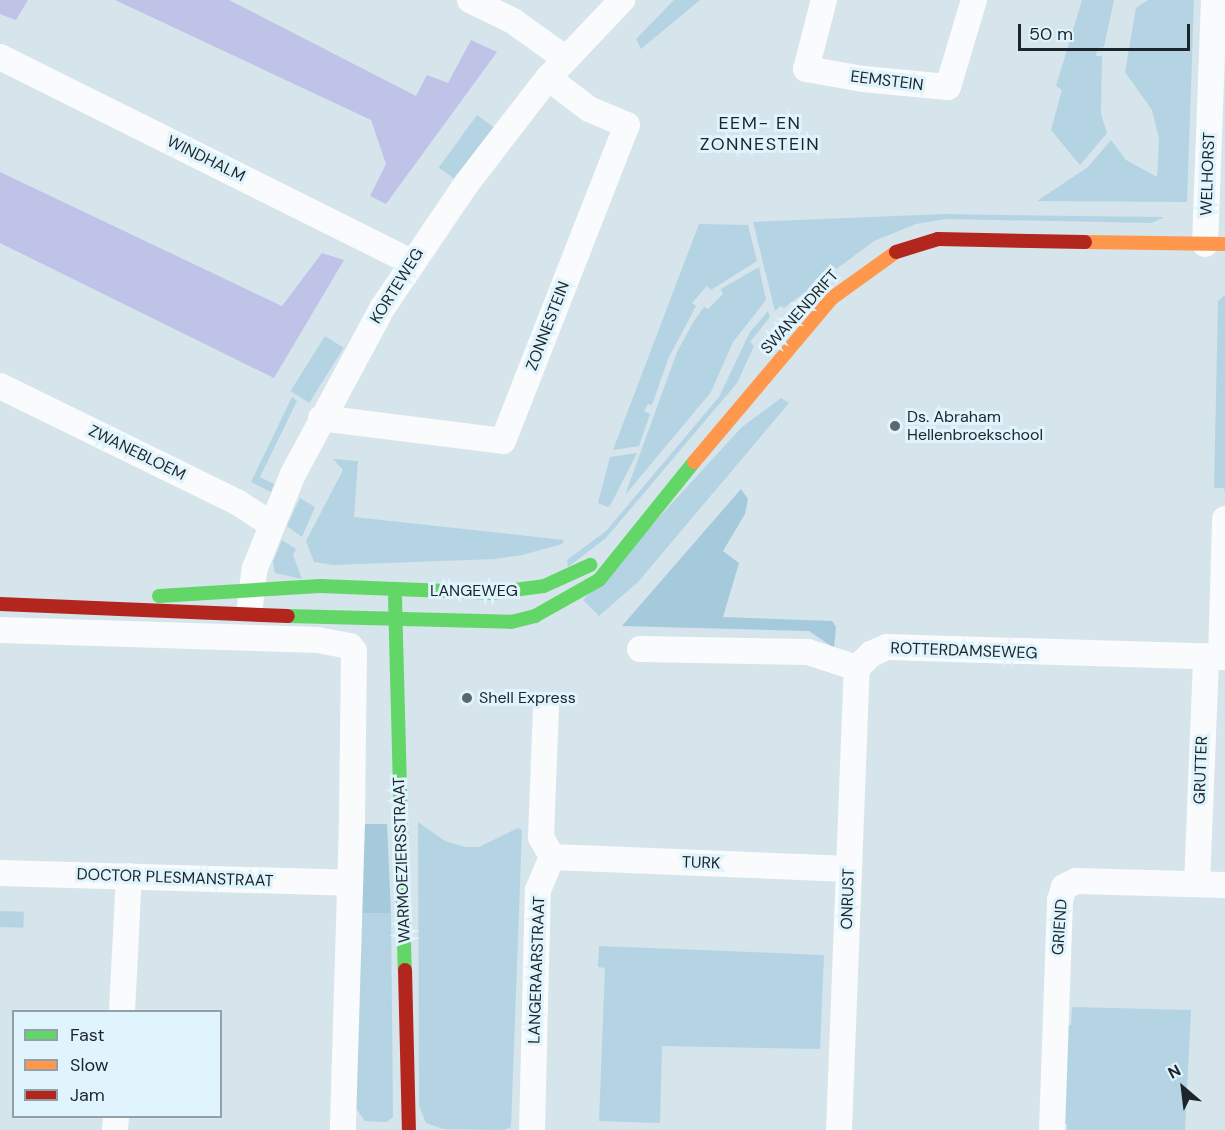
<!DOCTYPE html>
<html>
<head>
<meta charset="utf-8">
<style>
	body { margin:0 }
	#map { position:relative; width:1225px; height:1130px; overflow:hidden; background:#d6e4ec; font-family:"DM Sans",sans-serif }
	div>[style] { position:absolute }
	.green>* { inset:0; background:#b4d4e3; transform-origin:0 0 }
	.forest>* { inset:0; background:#a4cadc }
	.water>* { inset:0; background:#bfc3e8 }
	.street>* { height:26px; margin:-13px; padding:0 13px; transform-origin:13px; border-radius:13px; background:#f9fbfc }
	.fast>* { height:14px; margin:-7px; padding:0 7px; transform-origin:7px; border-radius:7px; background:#63d668 }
	.slow>* { height:14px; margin:-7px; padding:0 7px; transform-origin:7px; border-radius:7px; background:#ff974d }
	.jam>* { height:14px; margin:-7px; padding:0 7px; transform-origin:7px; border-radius:7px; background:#b3261e }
	.dots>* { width:16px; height:16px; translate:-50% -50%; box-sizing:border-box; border:3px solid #e0f4fe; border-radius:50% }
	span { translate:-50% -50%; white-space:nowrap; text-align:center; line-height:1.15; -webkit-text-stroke:6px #e0f4fe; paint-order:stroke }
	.street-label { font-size:16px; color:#1c252a }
	.poi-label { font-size:16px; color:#1c252a }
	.left { translate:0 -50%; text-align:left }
	.neighbourhood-label { font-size:18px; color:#1c252a; letter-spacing:1.5px }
	.legend { position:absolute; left:12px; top:1010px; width:210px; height:108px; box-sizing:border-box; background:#e0f4fe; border:2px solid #92a1a9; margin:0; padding:8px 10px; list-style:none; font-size:18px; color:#1c252a }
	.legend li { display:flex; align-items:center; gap:12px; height:30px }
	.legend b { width:30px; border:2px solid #92a1a9 }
	.north { position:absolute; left:1153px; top:1058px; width:60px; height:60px; -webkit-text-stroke:4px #e0f4fe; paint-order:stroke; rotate:332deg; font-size:16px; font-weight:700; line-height:24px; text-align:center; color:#1c252a }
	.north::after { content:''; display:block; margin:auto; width:21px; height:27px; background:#1c252a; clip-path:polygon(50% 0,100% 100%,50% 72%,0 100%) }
	.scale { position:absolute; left:1018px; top:24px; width:172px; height:27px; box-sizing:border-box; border:3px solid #1c252a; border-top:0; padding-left:8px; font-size:18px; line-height:21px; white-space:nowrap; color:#1c252a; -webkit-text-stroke:4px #e0f4fe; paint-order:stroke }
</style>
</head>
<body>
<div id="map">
	<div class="green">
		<div style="clip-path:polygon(674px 0,700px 0,641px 49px,636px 39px)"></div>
		<div style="clip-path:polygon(1082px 0,1114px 0,1104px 47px,1097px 49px,1096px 56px,1102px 56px,1101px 114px,1107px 133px,1080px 165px,1051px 130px,1062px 90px,1056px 86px)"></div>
		<div style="clip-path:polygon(1148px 0,1194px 0,1187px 202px,1037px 201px,1088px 167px,1111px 140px,1126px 160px,1157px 177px,1159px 138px,1152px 110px,1125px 72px,1136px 8px)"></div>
		<div style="left:477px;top:115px;width:22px;height:65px;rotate:36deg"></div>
		<div style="clip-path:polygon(944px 214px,1003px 215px,1164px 217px,1152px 223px,946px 219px,916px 224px,874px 241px,784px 308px,780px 306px,775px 311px,753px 222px)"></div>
		<div style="clip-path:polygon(699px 224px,748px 225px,757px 261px,711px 290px,707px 286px,692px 303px,696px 306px,668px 359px,652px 405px,648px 404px,644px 411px,650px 414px,639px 446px,613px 450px)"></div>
		<div style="clip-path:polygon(759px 267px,766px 300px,733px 342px,711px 392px,625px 495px,677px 352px,694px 321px,704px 307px,708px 309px,723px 294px,721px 289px)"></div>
		<div style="clip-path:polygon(1225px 295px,1225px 493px,1224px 488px,1214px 488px,1218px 301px)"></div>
		<div style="clip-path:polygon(768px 311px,770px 317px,750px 342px,754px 346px,737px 383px,606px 538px,568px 567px,567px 560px,606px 531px,719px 397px,750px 332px)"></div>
		<div style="left:325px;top:336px;width:22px;height:65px;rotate:32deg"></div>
		<div style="clip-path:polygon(292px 397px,297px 401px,260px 477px,274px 484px,271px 492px,251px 482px)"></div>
		<div style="clip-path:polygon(781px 398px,789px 403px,638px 582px,599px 616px,583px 600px,742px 427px)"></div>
		<div style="clip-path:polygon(637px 453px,611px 504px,608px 507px,598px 503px,610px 457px)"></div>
		<div style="clip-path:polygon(333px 459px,358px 461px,354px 517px,564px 540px,562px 544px,522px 555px,495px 559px,333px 565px,314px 562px,306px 541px,343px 470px)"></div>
		<div style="clip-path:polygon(300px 498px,315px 507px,302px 537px,287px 526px)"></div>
		<div style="clip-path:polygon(282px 540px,296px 549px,293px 555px,302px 579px,275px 573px,273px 562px)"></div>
		<div style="clip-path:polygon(418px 822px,445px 841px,465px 847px,479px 847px,518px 828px,522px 830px,511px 1127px,503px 1130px,443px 1129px,426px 1123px,419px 1106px)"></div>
		<div style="left:0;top:911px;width:24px;height:16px;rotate:2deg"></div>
		<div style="clip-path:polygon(360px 913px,391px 913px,393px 1117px,387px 1122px,365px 1121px,355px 1107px)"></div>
		<div style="clip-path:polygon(599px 946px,824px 955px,820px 1049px,662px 1046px,660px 1123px,599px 1121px,605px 968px,598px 967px)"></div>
		<div style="clip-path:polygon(1072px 1007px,1191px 1010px,1185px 1130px,1067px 1130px,1067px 1124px,1058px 1124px,1057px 1025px,1071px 1025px)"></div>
	</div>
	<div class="forest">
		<div style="clip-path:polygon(741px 489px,748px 499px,745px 514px,723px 551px,739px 563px,723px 617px,832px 621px,836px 627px,834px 648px,809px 631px,622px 626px)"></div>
		<div style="clip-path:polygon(362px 824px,387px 824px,391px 913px,360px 913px)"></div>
	</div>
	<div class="water">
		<div style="clip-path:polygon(0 0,28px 0,16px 20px,0 14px)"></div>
		<div style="clip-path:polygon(115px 0,229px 0,416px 96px,427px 75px,448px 83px,471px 40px,497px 52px,386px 204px,370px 196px,386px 164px,371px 120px)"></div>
		<div style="clip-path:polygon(0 172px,282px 306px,322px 253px,344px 260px,274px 378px,0 243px)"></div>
	</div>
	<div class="street">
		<div style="left:470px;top:0;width:48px;rotate:26deg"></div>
		<div style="left:513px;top:21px;width:65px;rotate:35.6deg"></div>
		<div style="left:824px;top:0;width:71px;rotate:104.6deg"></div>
		<div style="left:806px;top:69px;width:58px;rotate:10deg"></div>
		<div style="left:863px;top:79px;width:85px;rotate:5.4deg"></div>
		<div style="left:948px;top:87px;width:91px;rotate:-73.4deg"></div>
		<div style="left:0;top:57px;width:460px;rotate:26.5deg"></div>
		<div style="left:1205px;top:244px;width:244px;rotate:-87.9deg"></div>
		<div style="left:0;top:386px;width:264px;rotate:26.1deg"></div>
		<div style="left:237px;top:502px;width:42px;rotate:33.3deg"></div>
		<div style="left:321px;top:418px;width:183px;rotate:7.2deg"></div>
		<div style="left:503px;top:441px;width:339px;rotate:-68.6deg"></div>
		<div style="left:627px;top:125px;width:41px;rotate:-157.2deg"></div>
		<div style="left:589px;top:109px;width:51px;rotate:-142.9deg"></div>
		<div style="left:250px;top:606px;width:38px;rotate:-83deg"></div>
		<div style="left:255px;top:568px;width:101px;rotate:-68deg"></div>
		<div style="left:293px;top:474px;width:190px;rotate:-61.7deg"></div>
		<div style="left:383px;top:307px;width:150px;rotate:-55.9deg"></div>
		<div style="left:467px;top:183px;width:133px;rotate:-52.4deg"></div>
		<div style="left:548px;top:78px;width:108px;rotate:-46.5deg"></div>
		<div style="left:0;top:630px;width:318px;rotate:1.8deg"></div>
		<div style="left:318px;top:640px;width:33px;rotate:11deg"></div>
		<div style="left:350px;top:646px;width:6px;rotate:51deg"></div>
		<div style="left:354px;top:651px;width:170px;rotate:90.7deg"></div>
		<div style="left:352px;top:821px;width:309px;rotate:91.7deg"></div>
		<div style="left:640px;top:649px;width:168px;rotate:1deg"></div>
		<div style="left:808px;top:652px;width:52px;rotate:18.1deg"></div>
		<div style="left:857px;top:668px;width:20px;rotate:-45deg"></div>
		<div style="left:871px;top:654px;width:17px;rotate:-24deg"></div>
		<div style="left:887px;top:647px;width:338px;rotate:1.7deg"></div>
		<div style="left:1221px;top:657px;width:138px;rotate:-88.3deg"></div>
		<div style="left:552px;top:857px;width:297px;rotate:2.3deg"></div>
		<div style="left:0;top:873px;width:350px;rotate:1.6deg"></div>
		<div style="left:1197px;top:884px;width:228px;rotate:-87.7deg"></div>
		<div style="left:122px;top:1012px;width:136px;rotate:-87.1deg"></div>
		<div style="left:115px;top:1130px;width:14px;rotate:-86deg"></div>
		<div style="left:532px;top:1130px;width:240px;rotate:-88.6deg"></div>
		<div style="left:538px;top:890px;width:36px;rotate:-67deg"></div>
		<div style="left:552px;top:857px;width:23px;rotate:-119deg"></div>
		<div style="left:541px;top:837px;width:130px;rotate:-87.8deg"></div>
		<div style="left:839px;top:1130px;width:462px;rotate:-87.8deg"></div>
		<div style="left:1052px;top:1130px;width:230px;rotate:-88deg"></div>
		<div style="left:1060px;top:900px;width:14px;rotate:-73deg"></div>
		<div style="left:1064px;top:887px;width:13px;rotate:-27deg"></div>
		<div style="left:1076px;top:881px;width:149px;rotate:1.5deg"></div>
	</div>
	<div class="fast">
		<div style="left:159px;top:596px;width:161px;rotate:-3.6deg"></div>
		<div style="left:320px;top:586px;width:171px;rotate:2.3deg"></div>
		<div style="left:491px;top:593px;width:53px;rotate:-7.5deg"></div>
		<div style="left:544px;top:586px;width:51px;rotate:-24.5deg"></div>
		<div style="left:395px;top:598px;width:372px;rotate:88.5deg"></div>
		<div style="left:288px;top:616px;width:223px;rotate:1.5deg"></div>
		<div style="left:511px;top:622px;width:25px;rotate:-14deg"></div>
		<div style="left:535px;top:616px;width:73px;rotate:-29.4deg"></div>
		<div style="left:599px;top:580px;width:151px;rotate:-51.2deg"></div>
	</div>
	<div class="slow">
		<div style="left:1085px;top:242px;width:140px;rotate:0.8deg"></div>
		<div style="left:694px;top:462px;width:214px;rotate:-49.9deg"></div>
		<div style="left:832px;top:298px;width:79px;rotate:-35.7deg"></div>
	</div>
	<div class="jam">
		<div style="left:896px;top:252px;width:44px;rotate:-17.2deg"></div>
		<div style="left:938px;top:239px;width:147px;rotate:1.2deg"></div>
		<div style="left:0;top:604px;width:288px;rotate:2.4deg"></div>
		<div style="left:405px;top:970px;width:160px;rotate:88.6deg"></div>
	</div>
	<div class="dots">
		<div style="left:895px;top:426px;background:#5d686e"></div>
		<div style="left:467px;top:698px;background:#5d686e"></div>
	</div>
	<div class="street-label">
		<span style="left:887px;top:81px;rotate:7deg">EEMSTEIN</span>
		<span style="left:206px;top:159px;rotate:26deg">WINDHALM</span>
		<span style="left:1208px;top:174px;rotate:-88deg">WELHORST</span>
		<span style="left:397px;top:286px;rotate:-58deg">KORTEWEG</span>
		<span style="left:800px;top:312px;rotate:-48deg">SWANENDRIFT</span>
		<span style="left:548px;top:326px;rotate:-69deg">ZONNESTEIN</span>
		<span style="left:137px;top:453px;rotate:26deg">ZWANEBLOEM</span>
		<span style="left:474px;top:591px">LANGEWEG</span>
		<span style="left:964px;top:651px;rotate:2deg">ROTTERDAMSEWEG</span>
		<span style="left:1201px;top:770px;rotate:-88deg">GRUTTER</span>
		<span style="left:402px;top:860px;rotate:-92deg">WARMOEZIERSSTRAAT</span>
		<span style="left:701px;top:863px;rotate:2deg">TURK</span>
		<span style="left:175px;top:878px;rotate:2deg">DOCTOR PLESMANSTRAAT</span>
		<span style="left:848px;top:899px;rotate:-88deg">ONRUST</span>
		<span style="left:1060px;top:927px;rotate:-86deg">GRIEND</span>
		<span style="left:537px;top:970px;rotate:-88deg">LANGERAARSTRAAT</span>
	</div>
	<div class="poi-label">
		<span class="left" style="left:907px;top:426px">Ds. Abraham<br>Hellenbroekschool</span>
		<span class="left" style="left:479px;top:698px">Shell Express</span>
	</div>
	<div class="neighbourhood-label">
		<span style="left:760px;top:134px">EEM- EN<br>ZONNESTEIN</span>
	</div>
	<ul class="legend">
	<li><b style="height:8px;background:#63d668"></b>Fast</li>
	<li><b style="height:8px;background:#ff974d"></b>Slow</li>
	<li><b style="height:8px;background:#b3261e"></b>Jam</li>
	</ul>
	<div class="north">N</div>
	<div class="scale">50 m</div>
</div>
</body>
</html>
